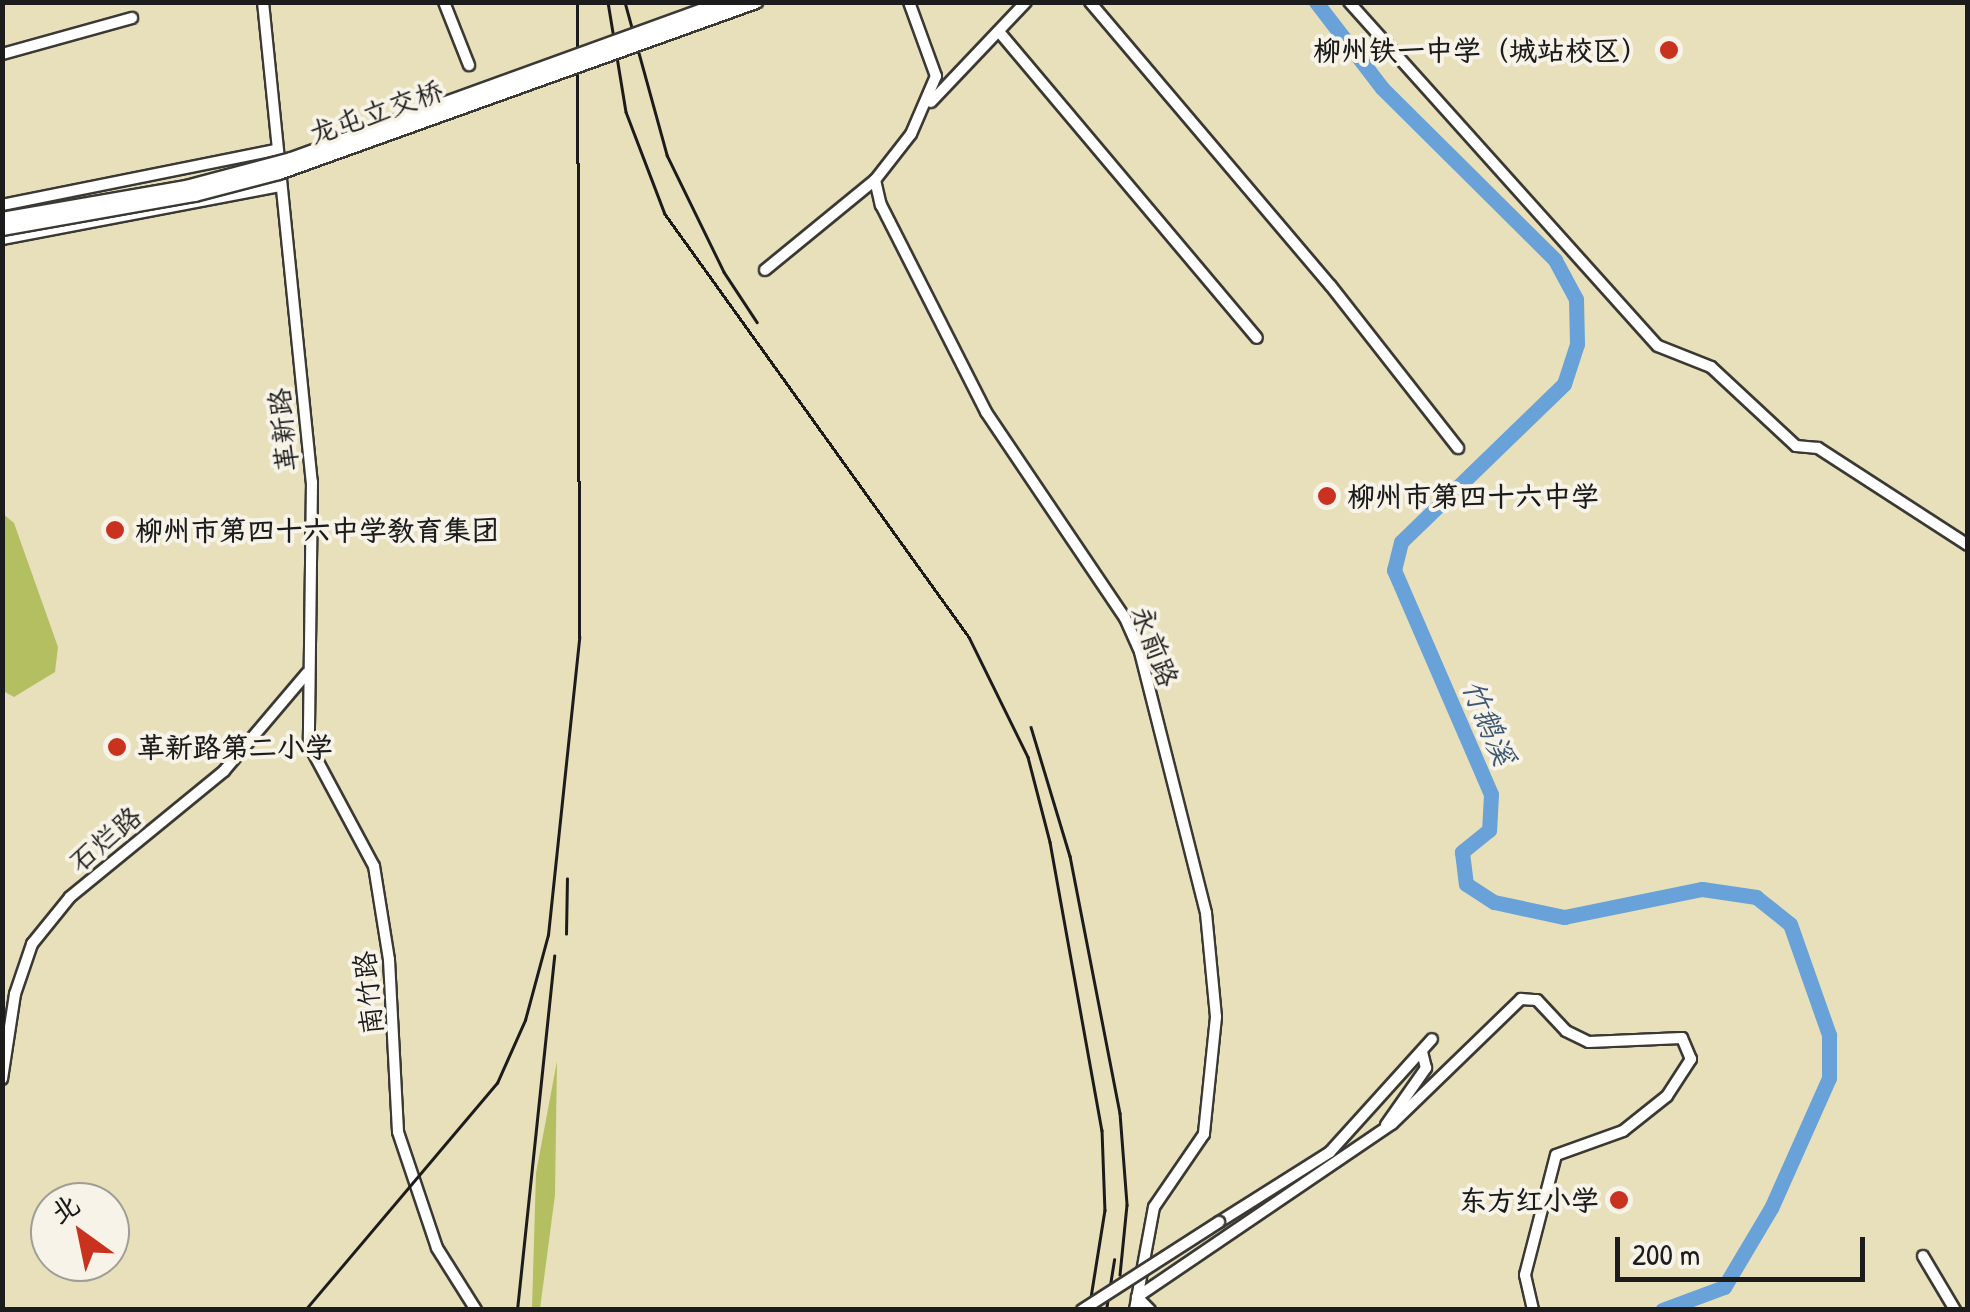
<!DOCTYPE html>
<html>
<head>
<meta charset="utf-8">
<style>
	body { margin:0 }
	#map { position:relative; width:1970px; height:1312px; overflow:hidden; background:#e8e0bb; font-family:"Patrick Hand","LXGW WenKai TC",sans-serif }
	div>[style] { position:absolute }
	.green>* { inset:0; background:#b3bf61 }
	.river>* { height:15px; margin:-7.5px; padding:0 7.5px; transform-origin:7.5px; border-radius:7.5px; background:#68a2d8 }
	.roads { filter:drop-shadow(2px 0 #3b3934) drop-shadow(-2px 0 #3b3934) drop-shadow(0 2px #3b3934) drop-shadow(0 -2px #3b3934) }
	.minor>* { height:10px; margin:-5px; padding:0 5px; transform-origin:5px; border-radius:5px; background:#fff }
	.rail>* { height:2.5px; margin:-1.25px; padding:0 1.25px; transform-origin:1.25px; border-radius:1.25px; background:#1c1c1c }
	.bridges { filter:drop-shadow(2px 0 #3b3934) drop-shadow(-2px 0 #3b3934) drop-shadow(0 2px #3b3934) drop-shadow(0 -2px #3b3934) }
	.minor-bridge>* { height:10px; margin:-5px; padding:0 5px; transform-origin:5px; border-radius:5px; background:#fff }
	.major-bridge>* { height:12px; margin:-6px; padding:0 6px; transform-origin:6px; border-radius:6px; background:#fff }
	.dots>* { width:28px; height:28px; translate:-50% -50%; box-sizing:border-box; border:5px solid #f7f3e8; border-radius:50% }
	span { translate:-50% -50%; white-space:nowrap; text-align:center; line-height:1.15; -webkit-text-stroke:8px #f7f3e8; paint-order:stroke }
	.poi-label { font-size:28px; color:#1c1c1c; font-weight:700 }
	.right { translate:-100% -50%; text-align:right }
	.left { translate:0 -50%; text-align:left }
	.street-label { font-size:28px; color:#1c1c1c }
	.water-label { font-size:30px; color:#3e5871; font-style:italic }
	.frame { position:absolute; inset:0; border:5px solid #1c1c1c; pointer-events:none }
	.north { position:absolute; left:30px; top:1182px; width:100px; height:100px; box-sizing:border-box; background:#f7f3e8; border:2px solid #9f9d96; border-radius:50%; rotate:327deg; font-size:28px; font-weight:700; line-height:40px; text-align:center; color:#1c1c1c }
	.north::after { content:''; display:block; margin:auto; width:35px; height:45px; background:#c8321e; clip-path:polygon(50% 0,100% 100%,50% 72%,0 100%) }
	.scale { position:absolute; left:1615px; top:1237px; width:250px; height:45px; box-sizing:border-box; border:5px solid #1c1c1c; border-top:0; padding-left:12px; font-size:30px; line-height:35px; white-space:nowrap; color:#1c1c1c; -webkit-text-stroke:8px #f7f3e8; paint-order:stroke }
</style>
</head>
<body>
<div id="map">
	<div class="green">
		<div style="clip-path:polygon(2px 513px,14px 523px,58px 647px,55px 672px,14px 697px,3px 691px)"></div>
		<div style="clip-path:polygon(557px 1061px,555px 1195px,540px 1309px,532px 1309px,536px 1173px)"></div>
	</div>
	<div class="river">
		<div style="left:1316px;top:2px;width:108px;rotate:52.5deg"></div>
		<div style="left:1382px;top:88px;width:244px;rotate:44.8deg"></div>
		<div style="left:1555px;top:260px;width:44px;rotate:61.7deg"></div>
		<div style="left:1576px;top:299px;width:45px;rotate:88.7deg"></div>
		<div style="left:1577px;top:344px;width:42px;rotate:108deg"></div>
		<div style="left:1564px;top:384px;width:227px;rotate:135.9deg"></div>
		<div style="left:1401px;top:542px;width:29px;rotate:104deg"></div>
		<div style="left:1394px;top:570px;width:244px;rotate:66.6deg"></div>
		<div style="left:1491px;top:794px;width:36px;rotate:93deg"></div>
		<div style="left:1489px;top:830px;width:35px;rotate:141deg"></div>
		<div style="left:1462px;top:852px;width:32px;rotate:83deg"></div>
		<div style="left:1466px;top:884px;width:33px;rotate:33deg"></div>
		<div style="left:1494px;top:902px;width:72px;rotate:12.1deg"></div>
		<div style="left:1564px;top:917px;width:141px;rotate:-11.5deg"></div>
		<div style="left:1702px;top:889px;width:55px;rotate:8.4deg"></div>
		<div style="left:1756px;top:897px;width:43px;rotate:38.5deg"></div>
		<div style="left:1790px;top:924px;width:118px;rotate:70.6deg"></div>
		<div style="left:1829px;top:1035px;width:43px;rotate:90deg"></div>
		<div style="left:1829px;top:1078px;width:142px;rotate:114deg"></div>
		<div style="left:1771px;top:1208px;width:92px;rotate:120.7deg"></div>
		<div style="left:1724px;top:1287px;width:66px;rotate:159.6deg"></div>
	</div>
	<div class="roads">
		<div class="minor">
			<div style="left:263px;top:2px;width:482px;rotate:84.2deg"></div>
			<div style="left:312px;top:482px;width:263px;rotate:90.7deg"></div>
			<div style="left:309px;top:745px;width:137px;rotate:61.8deg"></div>
			<div style="left:374px;top:866px;width:95px;rotate:80.9deg"></div>
			<div style="left:389px;top:960px;width:172px;rotate:87deg"></div>
			<div style="left:398px;top:1132px;width:122px;rotate:71.4deg"></div>
			<div style="left:437px;top:1248px;width:73px;rotate:57.8deg"></div>
			<div style="left:444px;top:2px;width:68px;rotate:68.4deg"></div>
			<div style="left:909px;top:2px;width:79px;rotate:70deg"></div>
			<div style="left:936px;top:76px;width:63px;rotate:113.3deg"></div>
			<div style="left:911px;top:134px;width:58px;rotate:128deg"></div>
			<div style="left:875px;top:180px;width:26px;rotate:77deg"></div>
			<div style="left:881px;top:205px;width:232px;rotate:63.1deg"></div>
			<div style="left:986px;top:412px;width:249px;rotate:56deg"></div>
			<div style="left:1125px;top:618px;width:37px;rotate:66deg"></div>
			<div style="left:1140px;top:652px;width:269px;rotate:75.8deg"></div>
			<div style="left:1206px;top:913px;width:104px;rotate:84.5deg"></div>
			<div style="left:1216px;top:1017px;width:118px;rotate:95.9deg"></div>
			<div style="left:1204px;top:1134px;width:88px;rotate:124.4deg"></div>
			<div style="left:1154px;top:1207px;width:105px;rotate:100.5deg"></div>
			<div style="left:1090px;top:2px;width:372px;rotate:49.7deg"></div>
			<div style="left:1331px;top:286px;width:206px;rotate:51.9deg"></div>
			<div style="left:1349px;top:2px;width:462px;rotate:48.1deg"></div>
			<div style="left:1658px;top:346px;width:57px;rotate:21.6deg"></div>
			<div style="left:1711px;top:367px;width:116px;rotate:42.9deg"></div>
			<div style="left:1796px;top:446px;width:22px;rotate:5deg"></div>
			<div style="left:1818px;top:448px;width:179px;rotate:32.9deg"></div>
			<div style="left:1001px;top:34px;width:397px;rotate:49.9deg"></div>
			<div style="left:2px;top:54px;width:135px;rotate:-15.5deg"></div>
			<div style="left:931px;top:102px;width:138px;rotate:-46.5deg"></div>
			<div style="left:2px;top:205px;width:278px;rotate:-11.4deg"></div>
			<div style="left:2px;top:239px;width:284px;rotate:-10.8deg"></div>
			<div style="left:765px;top:270px;width:142px;rotate:-39.3deg"></div>
			<div style="left:2px;top:1079px;width:86px;rotate:-81.3deg"></div>
			<div style="left:15px;top:994px;width:53px;rotate:-71.2deg"></div>
			<div style="left:32px;top:944px;width:60px;rotate:-51deg"></div>
			<div style="left:70px;top:897px;width:199px;rotate:-39.3deg"></div>
			<div style="left:224px;top:771px;width:128px;rotate:-49.7deg"></div>
			<div style="left:1386px;top:1125px;width:70px;rotate:-54.9deg"></div>
			<div style="left:1426px;top:1068px;width:16px;rotate:-104deg"></div>
			<div style="left:1219px;top:1222px;width:131px;rotate:-32.2deg"></div>
			<div style="left:1330px;top:1152px;width:152px;rotate:-47.9deg"></div>
			<div style="left:1923px;top:1256px;width:63px;rotate:59.3deg"></div>
			<div style="left:1150px;top:1310px;width:18px;rotate:-135deg"></div>
			<div style="left:1137px;top:1297px;width:308px;rotate:-34.2deg"></div>
			<div style="left:1392px;top:1124px;width:180px;rotate:-44.1deg"></div>
			<div style="left:1521px;top:999px;width:16px;rotate:4deg"></div>
			<div style="left:1537px;top:1000px;width:42px;rotate:46.9deg"></div>
			<div style="left:1566px;top:1031px;width:25px;rotate:26deg"></div>
			<div style="left:1589px;top:1042px;width:93px;rotate:-2.5deg"></div>
			<div style="left:1682px;top:1038px;width:23px;rotate:67deg"></div>
			<div style="left:1691px;top:1059px;width:44px;rotate:123deg"></div>
			<div style="left:1667px;top:1096px;width:56px;rotate:141.5deg"></div>
			<div style="left:1623px;top:1131px;width:71px;rotate:160.3deg"></div>
			<div style="left:1556px;top:1155px;width:124px;rotate:104.5deg"></div>
			<div style="left:1525px;top:1275px;width:36px;rotate:77deg"></div>
		</div>
	</div>
	<div class="rail">
		<div style="left:608px;top:2px;width:111px;rotate:80.7deg"></div>
		<div style="left:626px;top:112px;width:109px;rotate:69.1deg"></div>
		<div style="left:665px;top:214px;width:521px;rotate:54.3deg"></div>
		<div style="left:969px;top:637px;width:134px;rotate:63.8deg"></div>
		<div style="left:1028px;top:757px;width:88px;rotate:75.5deg"></div>
		<div style="left:1050px;top:842px;width:293px;rotate:79.8deg"></div>
		<div style="left:1102px;top:1130px;width:80px;rotate:87.9deg"></div>
		<div style="left:1105px;top:1210px;width:101px;rotate:99.1deg"></div>
		<div style="left:625px;top:2px;width:159px;rotate:74.6deg"></div>
		<div style="left:667px;top:155px;width:130px;rotate:64deg"></div>
		<div style="left:724px;top:272px;width:60px;rotate:56.6deg"></div>
		<div style="left:1031px;top:727px;width:135px;rotate:73.2deg"></div>
		<div style="left:1070px;top:856px;width:262px;rotate:79deg"></div>
		<div style="left:1120px;top:1113px;width:92px;rotate:85.6deg"></div>
		<div style="left:1127px;top:1205px;width:70px;rotate:95.7deg"></div>
		<div style="left:566px;top:934px;width:55px;rotate:-89deg"></div>
		<div style="left:305px;top:1310px;width:297px;rotate:-49.8deg"></div>
		<div style="left:497px;top:1083px;width:69px;rotate:-66deg"></div>
		<div style="left:525px;top:1020px;width:88px;rotate:-74.9deg"></div>
		<div style="left:548px;top:935px;width:299px;rotate:-84deg"></div>
		<div style="left:579px;top:638px;width:636px;rotate:-90.18deg"></div>
		<div style="left:517px;top:1310px;width:356px;rotate:-84deg"></div>
		<div style="left:1106px;top:1310px;width:51px;rotate:-80.9deg"></div>
	</div>
	<div class="bridges">
		<div class="minor-bridge">
			<div style="left:1082px;top:1310px;width:163px;rotate:-32.7deg"></div>
		</div>
		<div class="major-bridge">
			<div style="left:2px;top:219px;width:187px;rotate:-9.9deg"></div>
			<div style="left:186px;top:187px;width:109px;rotate:-14.9deg"></div>
			<div style="left:291px;top:159px;width:461px;rotate:-19.9deg"></div>
			<div style="left:2px;top:229px;width:196px;rotate:-10deg"></div>
			<div style="left:195px;top:195px;width:87px;rotate:-14.7deg"></div>
			<div style="left:279px;top:173px;width:507px;rotate:-19.72deg"></div>
		</div>
	</div>
	<div class="dots">
		<div style="left:1669px;top:50px;background:#c8321e"></div>
		<div style="left:1327px;top:496px;background:#c8321e"></div>
		<div style="left:115px;top:530px;background:#c8321e"></div>
		<div style="left:117px;top:747px;background:#c8321e"></div>
		<div style="left:1619px;top:1200px;background:#c8321e"></div>
	</div>
	<div class="poi-label">
		<span class="right" style="left:1649px;top:50px">柳州铁一中学（城站校区）</span>
		<span class="left" style="left:1347px;top:496px">柳州市第四十六中学</span>
		<span class="left" style="left:135px;top:530px">柳州市第四十六中学教育集团</span>
		<span class="left" style="left:137px;top:747px">革新路第二小学</span>
		<span class="right" style="left:1599px;top:1200px">东方红小学</span>
	</div>
	<div class="street-label">
		<span style="left:376px;top:112px;rotate:-19deg">龙屯立交桥</span>
		<span style="left:283px;top:430px;rotate:-96deg">革新路</span>
		<span style="left:1155px;top:646px;rotate:69deg">永前路</span>
		<span style="left:105px;top:839px;rotate:-40deg">石烂路</span>
		<span style="left:368px;top:993px;rotate:-96deg">南竹路</span>
	</div>
	<div class="water-label">
		<span style="left:1489px;top:722px;rotate:67deg">竹鹅溪</span>
	</div>
	<div class="frame"></div>
	<div class="north">北</div>
	<div class="scale">200 m</div>
</div>
</body>
</html>
